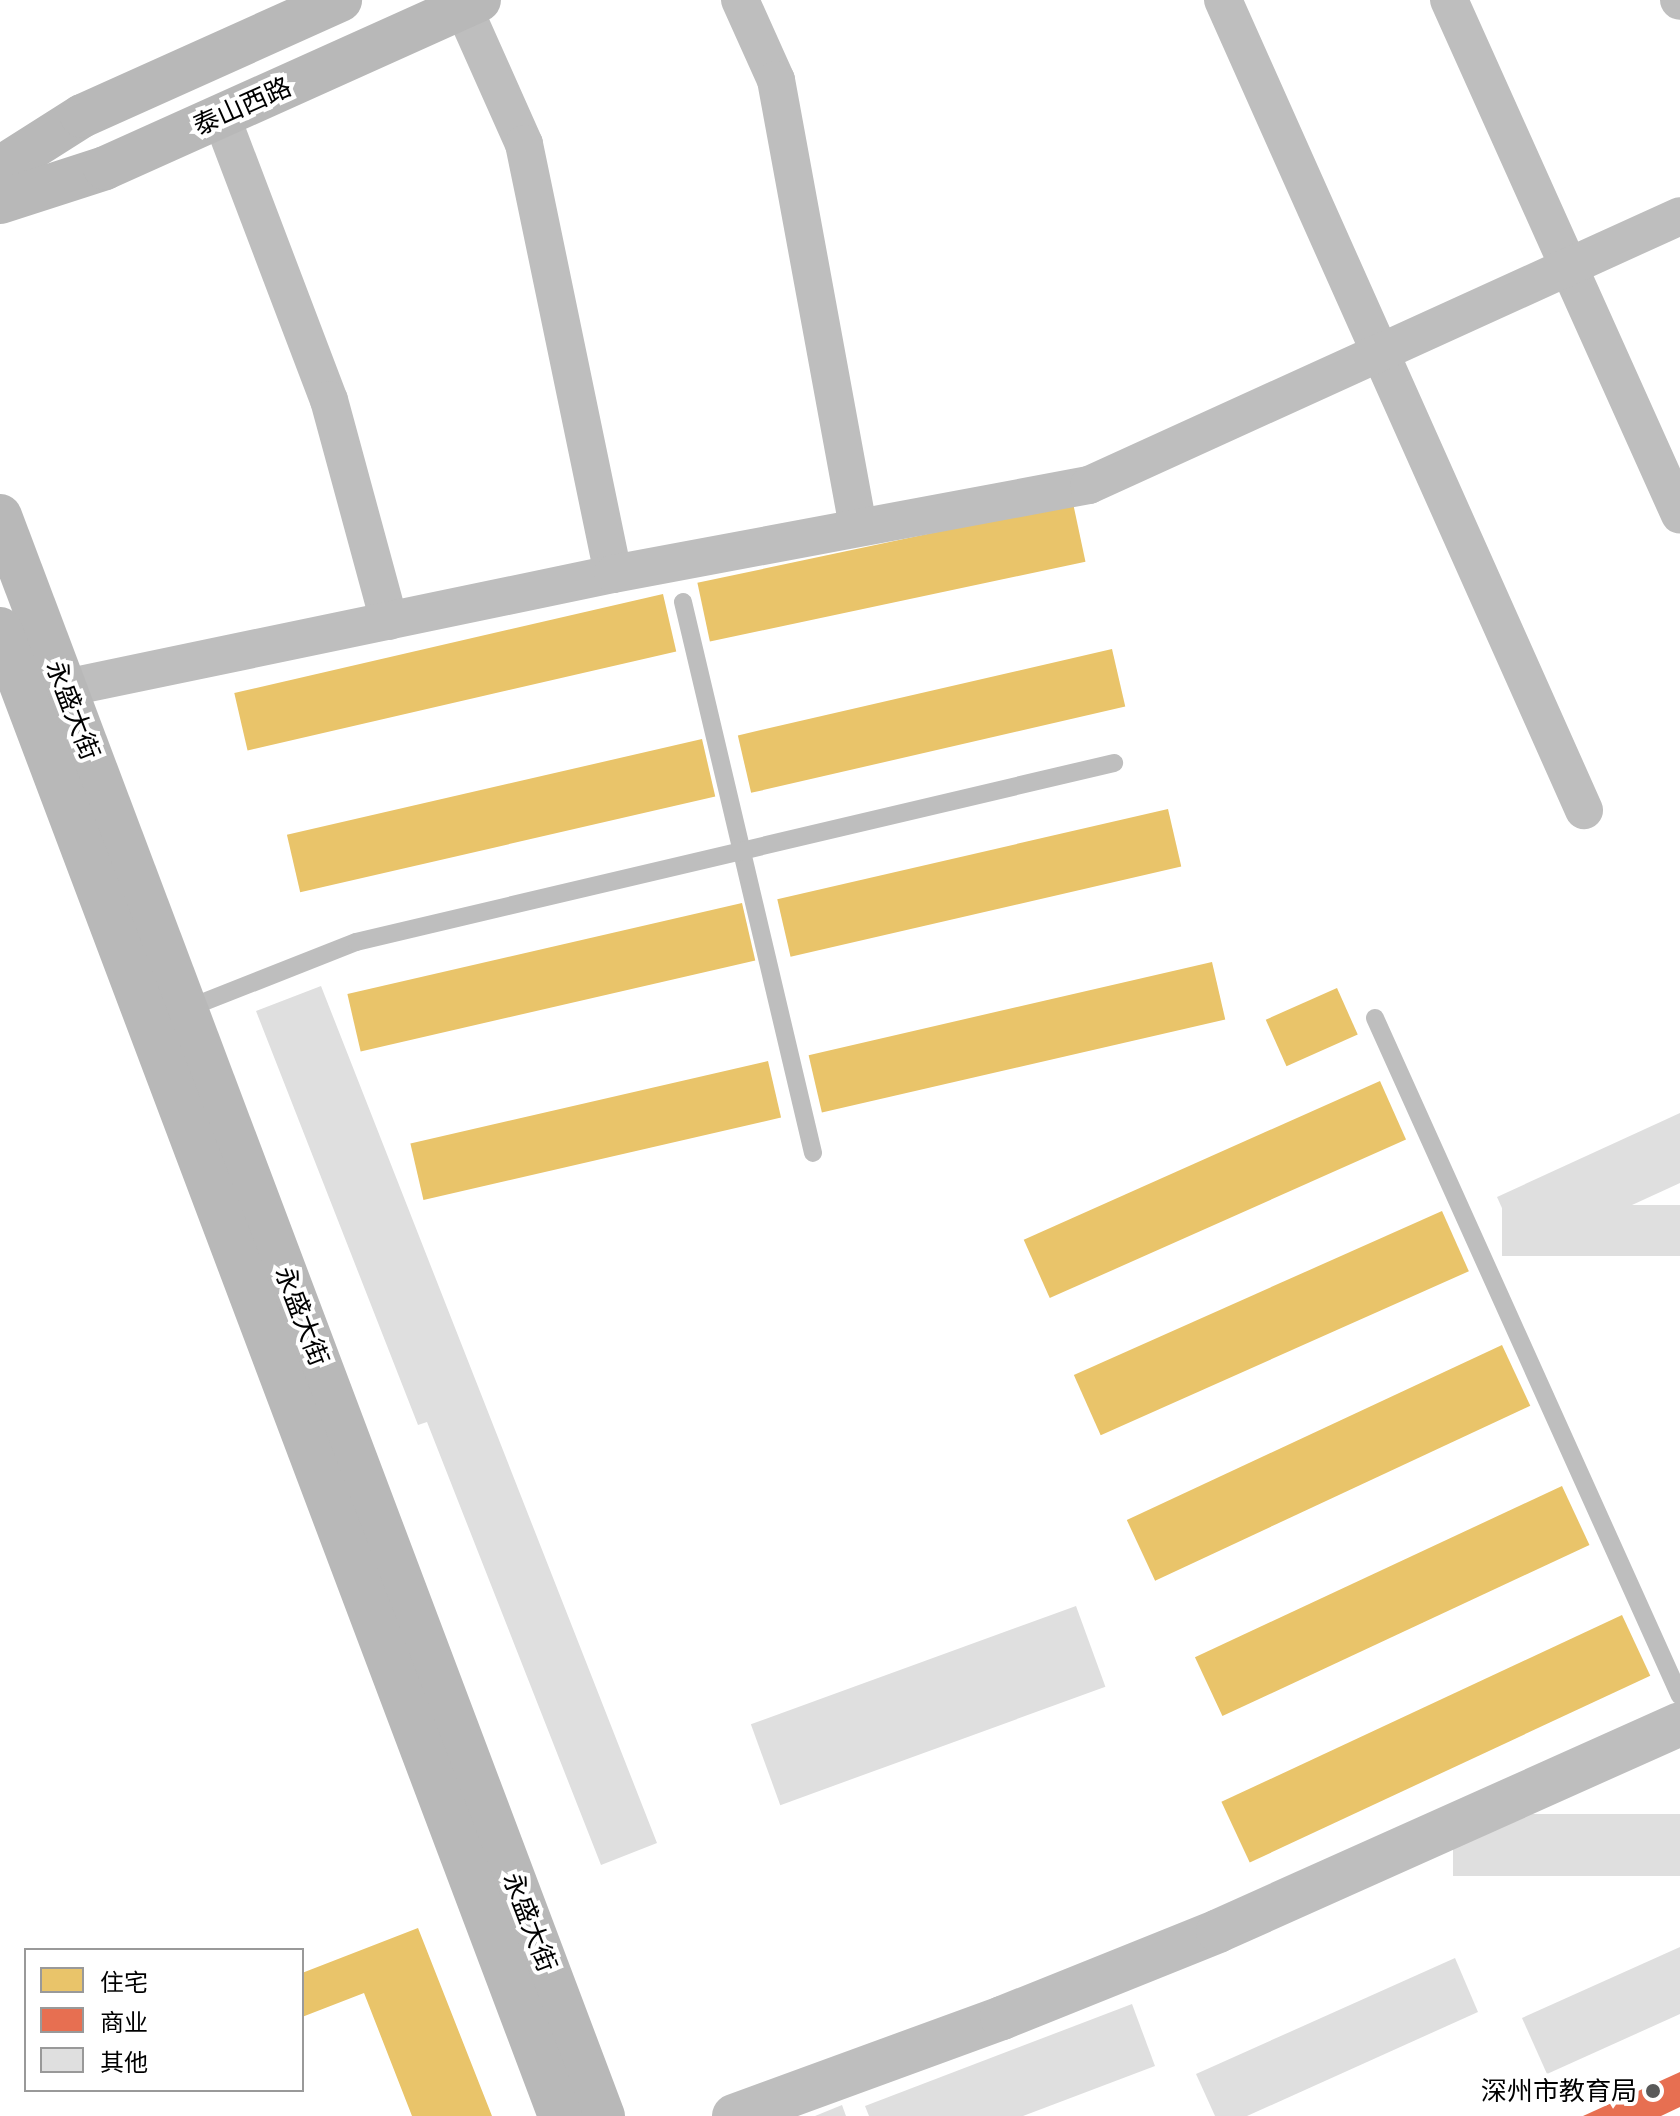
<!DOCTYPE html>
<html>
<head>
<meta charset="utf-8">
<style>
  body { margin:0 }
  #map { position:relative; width:1680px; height:2116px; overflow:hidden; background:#fff; font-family:Inter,"Noto Sans SC",sans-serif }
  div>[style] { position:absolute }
  .homes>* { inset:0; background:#e9c46a; transform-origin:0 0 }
  .shops>* { inset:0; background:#e76f51 }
  .building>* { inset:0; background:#dfdfdf; transform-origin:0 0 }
  .service>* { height:18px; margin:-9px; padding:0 9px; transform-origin:9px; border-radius:9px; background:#bebebe }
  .minor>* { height:38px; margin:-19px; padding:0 19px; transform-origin:19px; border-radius:19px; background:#bebebe }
  .tertiary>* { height:44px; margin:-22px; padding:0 22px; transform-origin:22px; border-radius:22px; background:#bebebe }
  .secondary>* { height:44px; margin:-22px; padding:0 22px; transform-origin:22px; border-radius:22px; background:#b8b8b8 }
  .dots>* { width:22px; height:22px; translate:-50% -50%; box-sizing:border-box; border:4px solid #fff; border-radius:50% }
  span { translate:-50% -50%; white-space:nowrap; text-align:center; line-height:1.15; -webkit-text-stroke:8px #fff; paint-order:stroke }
  .street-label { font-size:26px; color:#000 }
  .poi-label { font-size:26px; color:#000 }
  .right { translate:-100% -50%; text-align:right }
  .legend { position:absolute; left:24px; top:1948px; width:280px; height:144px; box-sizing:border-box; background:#fff; border:2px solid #999; margin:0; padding:10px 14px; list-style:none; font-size:24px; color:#000 }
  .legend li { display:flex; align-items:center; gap:16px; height:40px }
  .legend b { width:40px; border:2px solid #999 }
</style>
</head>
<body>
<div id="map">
  <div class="homes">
    <i style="left:1073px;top:503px;width:60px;height:384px;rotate:78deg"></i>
    <i style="left:663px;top:594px;width:59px;height:440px;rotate:77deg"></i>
    <i style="left:1112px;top:649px;width:59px;height:384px;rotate:77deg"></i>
    <i style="left:702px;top:739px;width:59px;height:426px;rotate:77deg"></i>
    <i style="left:1168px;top:809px;width:59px;height:401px;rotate:77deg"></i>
    <i style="left:742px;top:903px;width:59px;height:405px;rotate:77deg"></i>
    <i style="left:1212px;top:962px;width:59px;height:414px;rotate:77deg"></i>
    <i style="left:1337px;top:988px;width:51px;height:78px;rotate:66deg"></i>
    <i style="left:768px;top:1061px;width:58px;height:367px;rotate:77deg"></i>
    <i style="left:1380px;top:1081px;width:64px;height:390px;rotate:66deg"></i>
    <i style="left:1442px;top:1211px;width:66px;height:403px;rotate:66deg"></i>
    <i style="left:1502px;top:1345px;width:67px;height:414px;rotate:65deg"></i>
    <i style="left:1562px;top:1486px;width:65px;height:405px;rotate:65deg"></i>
    <i style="left:1622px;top:1615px;width:67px;height:442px;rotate:65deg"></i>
    <i style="clip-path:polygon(418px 1928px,492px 2116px,412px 2116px,364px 1993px,302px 2017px,302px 1973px)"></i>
  </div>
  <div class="shops">
    <i style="clip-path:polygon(1680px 2072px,1680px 2107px,1661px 2116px,1583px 2116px)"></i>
  </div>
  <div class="building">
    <i style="clip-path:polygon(321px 986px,657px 1843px,601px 1865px,427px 1422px,418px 1425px,256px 1011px)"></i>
    <i style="clip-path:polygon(1680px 1113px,1680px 1183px,1523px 1255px,1497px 1197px)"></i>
    <i style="left:1680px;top:1205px;width:51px;height:178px;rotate:90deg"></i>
    <i style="left:1076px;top:1606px;width:86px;height:346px;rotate:70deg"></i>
    <i style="left:1680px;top:1814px;width:62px;height:227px;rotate:90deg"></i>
    <i style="clip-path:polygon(1680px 1947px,1680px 2014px,1547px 2074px,1522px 2018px)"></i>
    <i style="clip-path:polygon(1455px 1958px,1478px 2012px,1247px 2116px,1215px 2116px,1196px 2074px)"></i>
    <i style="clip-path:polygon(1132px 2004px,1155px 2066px,1023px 2116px,869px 2116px,865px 2106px)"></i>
    <i style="clip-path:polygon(842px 2105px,846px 2116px,815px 2116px)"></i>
  </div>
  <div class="service">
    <i style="left:683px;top:602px;width:566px;rotate:76.72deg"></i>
    <i style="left:186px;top:1009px;width:183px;rotate:-21.5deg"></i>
    <i style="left:356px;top:942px;width:779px;rotate:-13.29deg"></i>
    <i style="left:1375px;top:1018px;width:743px;rotate:65.78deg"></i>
  </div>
  <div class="minor">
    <i style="left:740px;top:0;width:88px;rotate:65.8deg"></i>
    <i style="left:776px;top:80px;width:455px;rotate:79.6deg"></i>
    <i style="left:1223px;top:0;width:887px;rotate:65.98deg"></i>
    <i style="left:1449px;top:0;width:564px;rotate:65.84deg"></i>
    <i style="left:1679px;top:0;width:1px;rotate:45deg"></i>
    <i style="left:463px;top:7px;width:150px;rotate:66deg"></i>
    <i style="left:524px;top:144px;width:439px;rotate:78.3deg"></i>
    <i style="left:221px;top:116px;width:304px;rotate:69.2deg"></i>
    <i style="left:329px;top:400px;width:229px;rotate:74.8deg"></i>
    <i style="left:65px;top:688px;width:560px;rotate:-11.75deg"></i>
    <i style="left:613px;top:574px;width:484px;rotate:-10.6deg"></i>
    <i style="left:1089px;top:485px;width:649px;rotate:-24.47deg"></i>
  </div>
  <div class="tertiary">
    <i style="left:734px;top:2116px;width:285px;rotate:-20.1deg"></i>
    <i style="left:1002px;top:2018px;width:233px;rotate:-21.9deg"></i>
    <i style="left:1218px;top:1931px;width:506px;rotate:-24.13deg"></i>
  </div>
  <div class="secondary">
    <i style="left:0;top:168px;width:97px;rotate:-32.4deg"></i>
    <i style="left:82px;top:116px;width:283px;rotate:-24.2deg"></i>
    <i style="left:0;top:202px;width:110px;rotate:-17.9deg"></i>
    <i style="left:105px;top:168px;width:410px;rotate:-24.2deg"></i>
    <i style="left:0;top:516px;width:1710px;rotate:69.35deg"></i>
    <i style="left:0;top:629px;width:1589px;rotate:69.36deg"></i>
  </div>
  <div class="dots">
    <i style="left:1653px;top:2091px;background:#595959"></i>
  </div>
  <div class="street-label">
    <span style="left:242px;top:106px;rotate:-24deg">泰山西路</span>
    <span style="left:73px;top:710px;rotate:69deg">永盛大街</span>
    <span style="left:302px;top:1316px;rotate:69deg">永盛大街</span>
    <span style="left:530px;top:1922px;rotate:69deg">永盛大街</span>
  </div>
  <div class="poi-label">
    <span class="right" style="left:1637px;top:2091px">深州市教育局</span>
  </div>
  <ul class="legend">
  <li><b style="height:22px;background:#e9c46a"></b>住宅</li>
  <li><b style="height:22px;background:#e76f51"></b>商业</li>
  <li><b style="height:22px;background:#dfdfdf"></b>其他</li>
  </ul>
</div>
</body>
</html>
